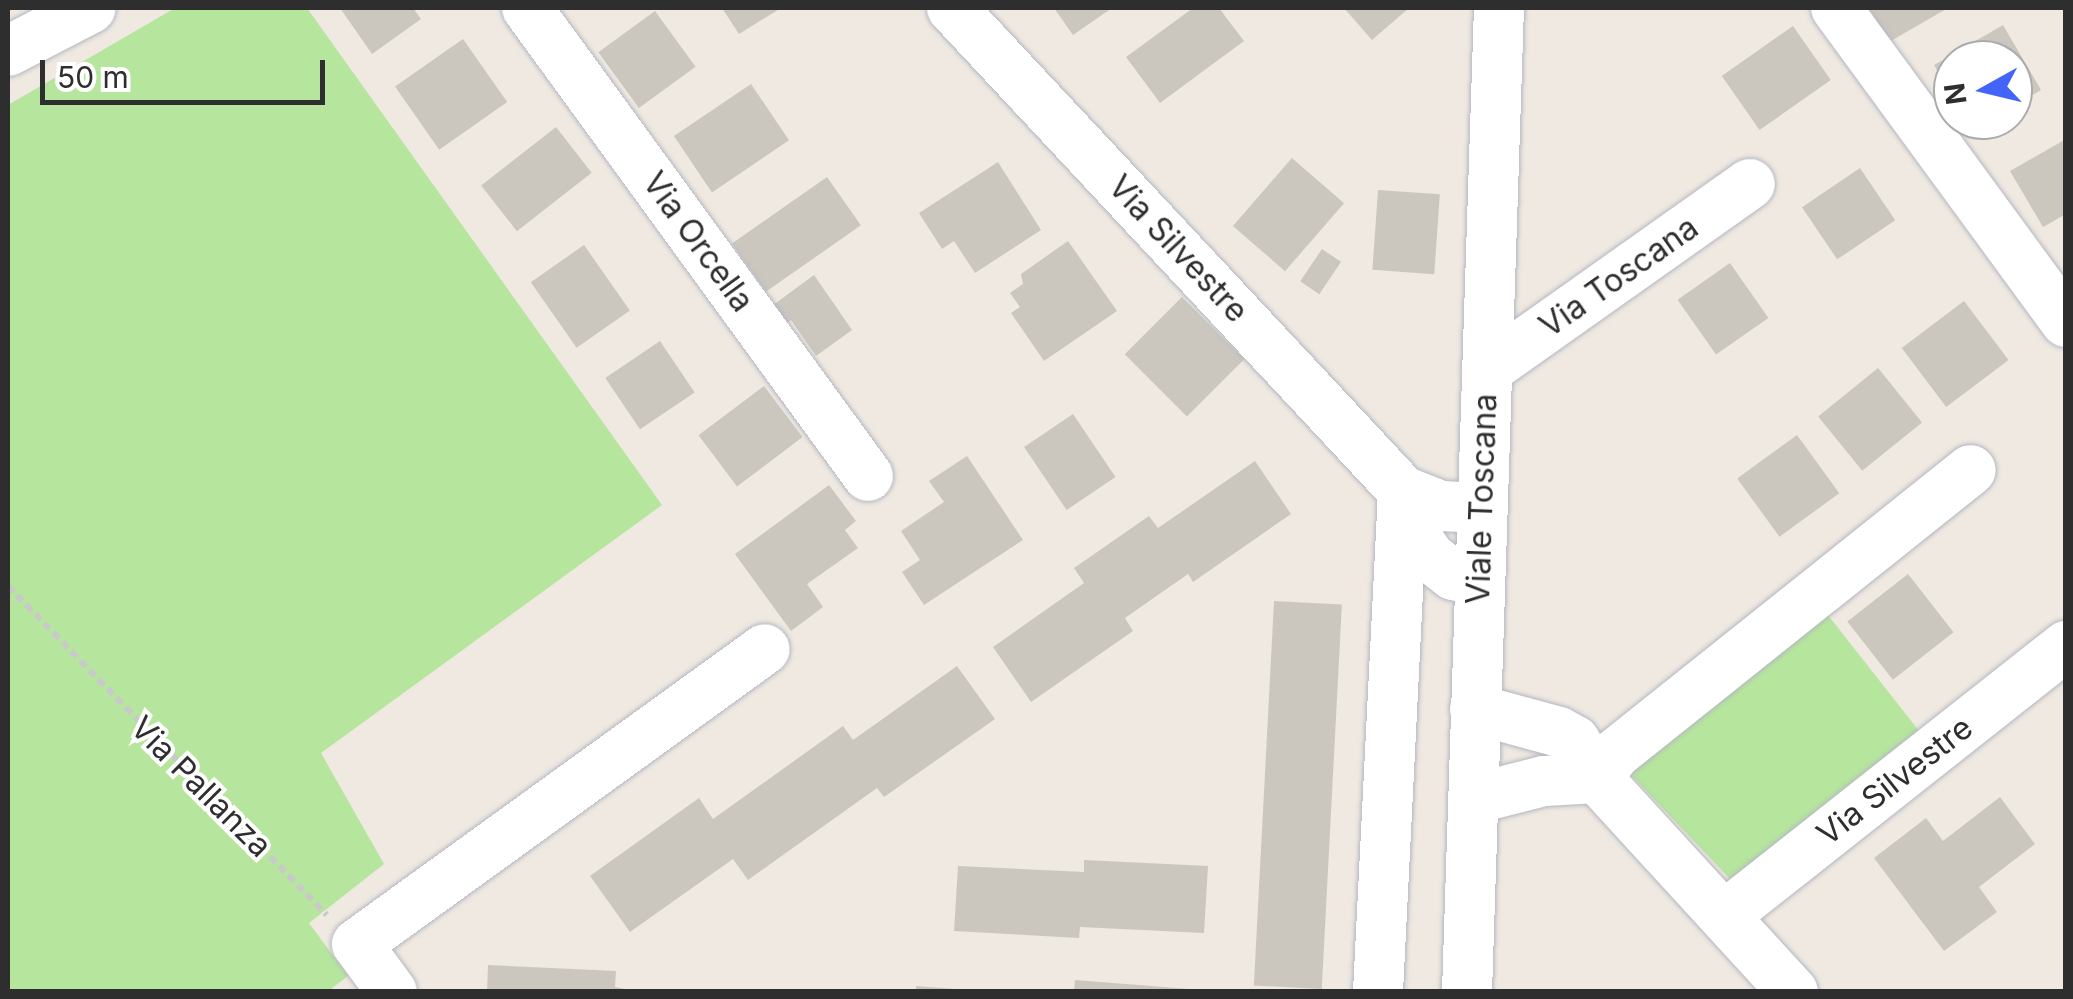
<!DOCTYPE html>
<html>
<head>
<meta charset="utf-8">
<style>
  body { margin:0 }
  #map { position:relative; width:2073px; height:999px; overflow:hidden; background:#efe9e1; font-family:Inter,sans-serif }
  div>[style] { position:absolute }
  .green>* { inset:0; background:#b6e59e }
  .building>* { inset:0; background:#cbc7bf; transform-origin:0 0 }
  .path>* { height:6px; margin-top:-3px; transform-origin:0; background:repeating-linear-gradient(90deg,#c9c9c9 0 8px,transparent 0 13px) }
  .roads { filter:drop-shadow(0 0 2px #b4b7c1) drop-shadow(0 0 2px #b4b7c1) }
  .minor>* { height:50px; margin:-25px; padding:0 25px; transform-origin:25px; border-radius:25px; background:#fff }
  span { translate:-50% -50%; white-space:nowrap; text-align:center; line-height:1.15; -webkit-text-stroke:8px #fff; paint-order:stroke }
  .street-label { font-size:32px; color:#2e2e2e }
  .frame { position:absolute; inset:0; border:10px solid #2e2e2e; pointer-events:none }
  .north { position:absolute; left:1933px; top:40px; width:100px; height:100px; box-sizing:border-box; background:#fff; border:2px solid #ababab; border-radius:50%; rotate:262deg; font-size:28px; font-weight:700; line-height:40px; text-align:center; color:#2e2e2e }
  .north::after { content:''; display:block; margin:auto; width:35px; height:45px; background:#4264fb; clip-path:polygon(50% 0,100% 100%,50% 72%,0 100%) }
  .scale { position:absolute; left:40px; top:60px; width:285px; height:45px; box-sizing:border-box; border:5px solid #2e2e2e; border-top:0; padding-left:12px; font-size:30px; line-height:35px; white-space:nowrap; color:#2e2e2e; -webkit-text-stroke:8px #fff; paint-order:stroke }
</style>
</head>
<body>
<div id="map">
  <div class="green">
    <i style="clip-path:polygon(175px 8px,307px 8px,662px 505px,321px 753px,384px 864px,309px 923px,348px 976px,327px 992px,8px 991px,8px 105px)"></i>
    <i style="clip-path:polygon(1824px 610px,1923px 736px,1732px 881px,1632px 776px,1636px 757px)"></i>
  </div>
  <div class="building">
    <i style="clip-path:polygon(340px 8px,413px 8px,421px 19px,372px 54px)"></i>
    <i style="clip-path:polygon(722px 8px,781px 8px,739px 34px)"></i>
    <i style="clip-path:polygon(1054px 8px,1112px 8px,1073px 35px)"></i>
    <i style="clip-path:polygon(1193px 8px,1219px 8px,1244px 41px,1160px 103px,1126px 57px)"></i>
    <i style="clip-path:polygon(1344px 8px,1409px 8px,1372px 40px)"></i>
    <i style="clip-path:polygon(1869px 8px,1948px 8px,1889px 42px)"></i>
    <i style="left:655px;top:11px;width:69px;height:70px;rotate:54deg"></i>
    <i style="clip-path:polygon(2003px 25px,2041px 90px,2013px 106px,2013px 60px,1953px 60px,1953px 98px,1934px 65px)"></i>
    <i style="left:1793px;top:26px;width:66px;height:87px;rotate:55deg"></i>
    <i style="left:463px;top:39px;width:77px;height:83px;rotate:55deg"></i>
    <i style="left:751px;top:84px;width:68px;height:93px;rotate:56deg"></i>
    <i style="left:556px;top:127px;width:58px;height:95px;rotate:52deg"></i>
    <i style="clip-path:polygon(2066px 139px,2066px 214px,2043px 227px,2010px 171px)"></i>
    <i style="left:1292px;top:158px;width:69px;height:90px;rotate:41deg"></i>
    <i style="clip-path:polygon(998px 162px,1041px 230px,975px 273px,954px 241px,942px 249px,919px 213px)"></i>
    <i style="left:1860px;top:168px;width:63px;height:70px;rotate:56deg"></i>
    <i style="left:827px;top:177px;width:59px;height:116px;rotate:55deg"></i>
    <i style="left:1378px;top:190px;width:62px;height:80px;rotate:4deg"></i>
    <i style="clip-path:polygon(1068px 241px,1117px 311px,1044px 361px,1011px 313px,1020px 307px,1010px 293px,1023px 284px,1021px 274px)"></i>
    <i style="left:584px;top:245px;width:80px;height:65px;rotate:55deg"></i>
    <i style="left:1322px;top:249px;width:23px;height:39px;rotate:34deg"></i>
    <i style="left:1730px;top:263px;width:67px;height:64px;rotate:55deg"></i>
    <i style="clip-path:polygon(814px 275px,852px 330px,816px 356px,791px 320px,782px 327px,769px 308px)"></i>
    <i style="left:1182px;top:297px;width:88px;height:81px;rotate:45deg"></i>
    <i style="left:1964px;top:301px;width:74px;height:78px;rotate:53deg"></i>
    <i style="left:660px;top:341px;width:62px;height:66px;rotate:56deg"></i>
    <i style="left:1878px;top:368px;width:70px;height:77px;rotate:51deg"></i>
    <i style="left:764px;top:386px;width:64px;height:82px;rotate:53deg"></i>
    <i style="left:1073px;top:414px;width:76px;height:59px;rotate:56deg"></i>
    <i style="left:1797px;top:435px;width:72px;height:74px;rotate:54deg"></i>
    <i style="clip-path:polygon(967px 456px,1023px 540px,924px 605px,902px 572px,920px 560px,901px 531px,944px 502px,929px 481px)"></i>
    <i style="clip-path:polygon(1255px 461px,1291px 514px,1193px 582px,1188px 574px,1125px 618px,1133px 631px,1031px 702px,993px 647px,1084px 583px,1074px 568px,1149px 516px,1158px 528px)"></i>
    <i style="clip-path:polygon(829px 485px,856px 521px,845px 530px,858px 548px,807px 584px,823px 607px,791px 631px,735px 554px)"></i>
    <i style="left:1908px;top:574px;width:74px;height:77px;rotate:52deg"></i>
    <i style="left:1274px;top:601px;width:68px;height:385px;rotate:3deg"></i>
    <i style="clip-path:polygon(957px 666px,995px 719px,884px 797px,877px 788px,748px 880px,733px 859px,630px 932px,590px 876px,699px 798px,713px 819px,843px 726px,853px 740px)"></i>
    <i style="clip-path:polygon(2000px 797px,2035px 844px,1979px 887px,1997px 912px,1944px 951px,1874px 858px,1926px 818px,1943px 841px)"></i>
    <i style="clip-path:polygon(1084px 860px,1208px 866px,1204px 933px,1080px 927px,1079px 938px,954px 931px,958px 866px,1084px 872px)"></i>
    <i style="clip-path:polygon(488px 965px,616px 971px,615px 987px,640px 992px,487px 992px)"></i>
    <i style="clip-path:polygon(1075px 980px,1189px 989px,1189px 992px,1074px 992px)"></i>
    <i style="clip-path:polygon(916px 986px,955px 989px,955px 992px,916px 992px)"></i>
  </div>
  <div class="path">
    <i style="left:8px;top:586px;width:458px;rotate:45.9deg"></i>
  </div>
  <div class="roads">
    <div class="minor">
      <i style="left:527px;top:8px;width:579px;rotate:53.92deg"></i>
      <i style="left:952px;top:8px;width:661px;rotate:46.96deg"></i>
      <i style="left:1403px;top:491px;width:41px;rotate:21.5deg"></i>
      <i style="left:1441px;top:506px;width:41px;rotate:2.8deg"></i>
      <i style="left:1836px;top:8px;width:389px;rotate:53.8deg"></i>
      <i style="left:8px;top:51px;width:93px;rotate:-27.4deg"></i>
      <i style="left:1487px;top:370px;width:322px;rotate:-35.3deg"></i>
      <i style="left:1406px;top:500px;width:46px;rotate:71.2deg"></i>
      <i style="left:1421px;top:544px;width:16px;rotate:55deg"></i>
      <i style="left:1430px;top:557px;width:29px;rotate:38deg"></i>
      <i style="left:1453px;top:575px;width:27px;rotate:13deg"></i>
      <i style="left:1475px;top:709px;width:87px;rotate:15.3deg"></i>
      <i style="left:1559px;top:732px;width:18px;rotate:29deg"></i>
      <i style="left:1575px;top:741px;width:43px;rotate:59.3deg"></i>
      <i style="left:1597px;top:778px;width:290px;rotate:47.5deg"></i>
      <i style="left:1597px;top:778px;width:30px;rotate:-53deg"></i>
      <i style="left:1615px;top:754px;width:455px;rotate:-38.6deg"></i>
      <i style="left:1473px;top:799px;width:73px;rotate:-14.2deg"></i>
      <i style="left:1544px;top:781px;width:53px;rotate:-3.2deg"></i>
      <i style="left:1724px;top:916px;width:436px;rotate:-38.3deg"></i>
      <i style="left:392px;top:992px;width:59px;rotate:-126.1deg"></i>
      <i style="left:357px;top:944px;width:503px;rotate:-35.87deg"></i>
      <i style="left:1378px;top:992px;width:502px;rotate:-87.14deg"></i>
      <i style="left:1467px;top:992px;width:985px;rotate:-88.14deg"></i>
    </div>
  </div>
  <div class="street-label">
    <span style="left:698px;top:242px;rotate:54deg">Via Orcella</span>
    <span style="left:1178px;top:249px;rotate:47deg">Via Silvestre</span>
    <span style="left:1619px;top:277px;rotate:-35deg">Via Toscana</span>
    <span style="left:1482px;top:499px;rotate:-88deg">Viale Toscana</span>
    <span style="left:1895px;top:781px;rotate:-38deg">Via Silvestre</span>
    <span style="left:201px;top:787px;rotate:45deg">Via Pallanza</span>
  </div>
  <div class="frame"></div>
  <div class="north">N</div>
  <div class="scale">50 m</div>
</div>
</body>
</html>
